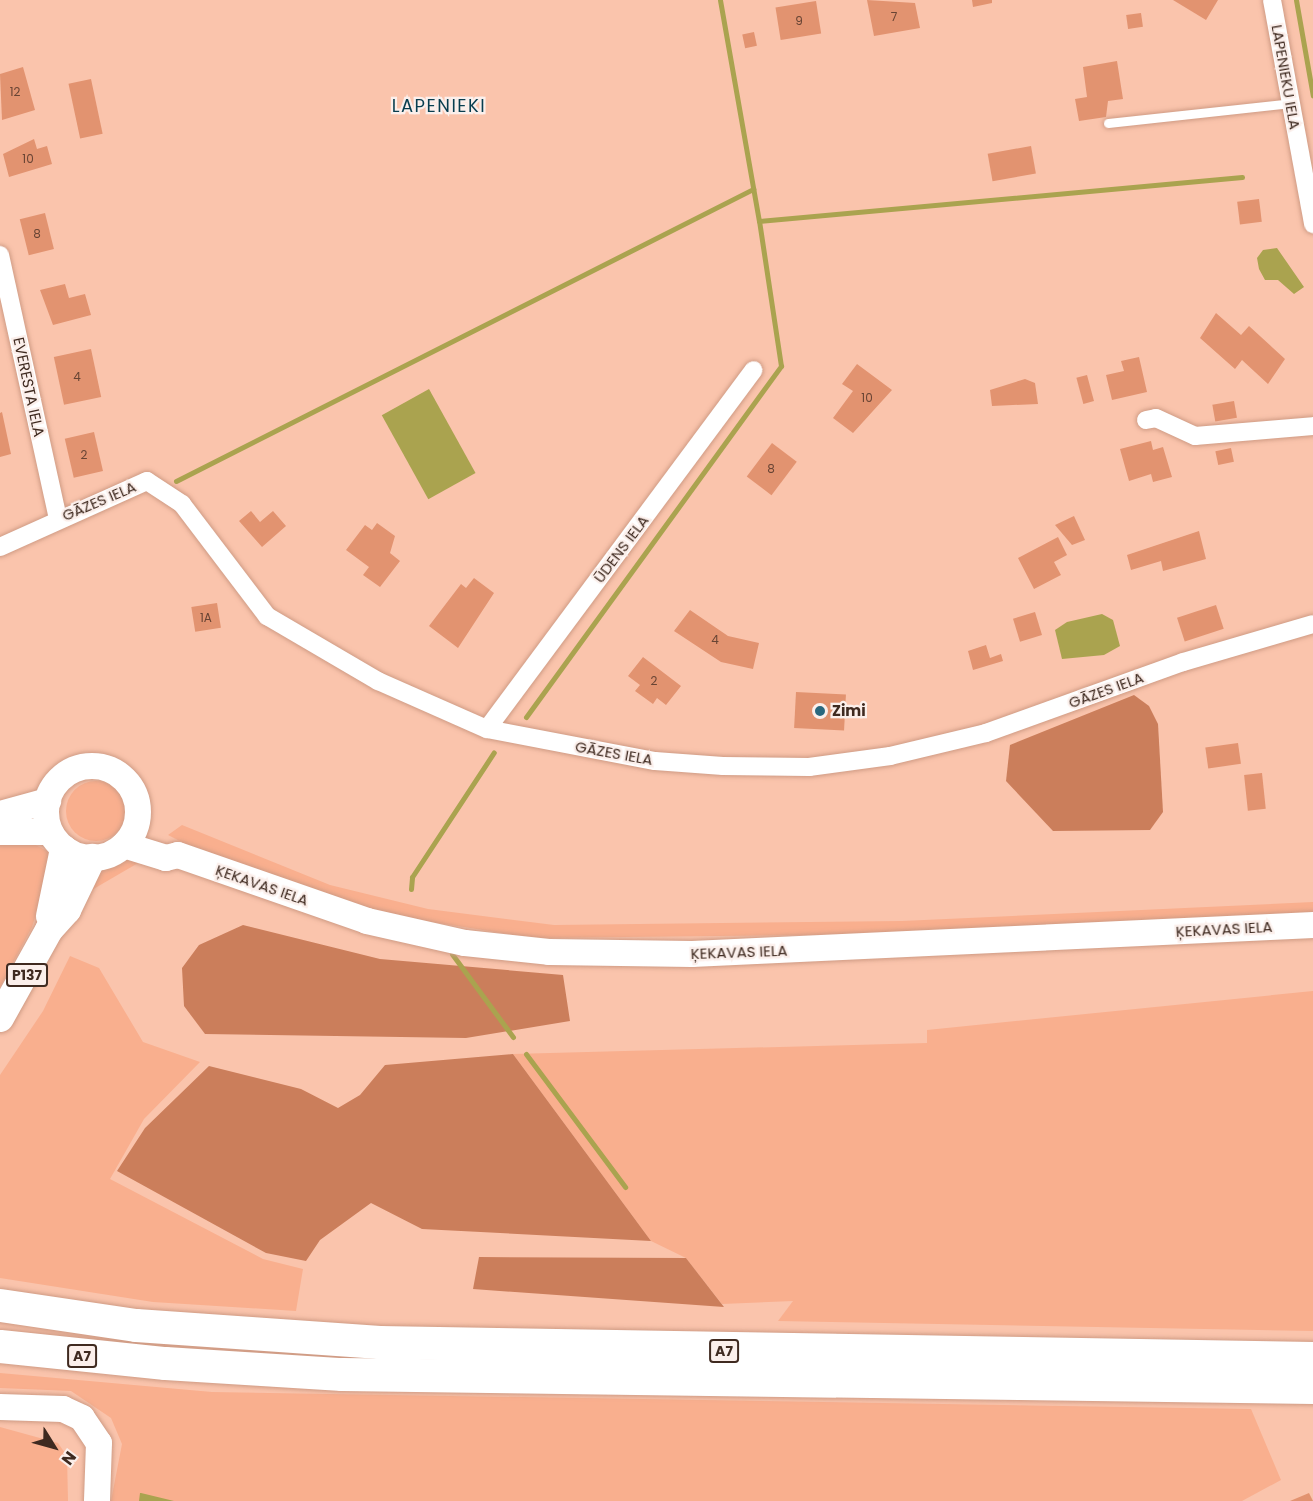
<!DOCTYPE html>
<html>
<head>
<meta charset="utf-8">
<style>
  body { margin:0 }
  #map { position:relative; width:1313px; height:1501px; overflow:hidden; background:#fac4ac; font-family:Poppins,sans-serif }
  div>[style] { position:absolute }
  .green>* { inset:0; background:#f9af8e }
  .round { border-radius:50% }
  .forest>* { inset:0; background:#cb7e5b }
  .water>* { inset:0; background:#aaa34f; transform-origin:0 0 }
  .stream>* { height:5px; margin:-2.5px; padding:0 2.5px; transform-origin:2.5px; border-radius:2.5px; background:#aaa34f }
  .building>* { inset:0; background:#e29370; transform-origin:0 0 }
  .roads { filter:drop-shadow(0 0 2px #cf9b84) drop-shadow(0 0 2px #cf9b84) }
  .service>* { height:9px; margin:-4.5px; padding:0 4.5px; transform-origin:4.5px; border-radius:4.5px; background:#fff }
  .minor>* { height:18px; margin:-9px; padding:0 9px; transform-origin:9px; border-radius:9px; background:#fff }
  .secondary>* { height:26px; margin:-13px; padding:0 13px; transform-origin:13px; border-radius:13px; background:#fff }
  .secondary>.ring { margin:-13px; padding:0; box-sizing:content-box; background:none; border:26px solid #fff; border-radius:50% }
  .primary>* { height:28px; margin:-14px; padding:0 14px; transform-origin:14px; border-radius:14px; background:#fff }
  .motorway>* { height:33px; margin:-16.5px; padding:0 16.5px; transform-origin:16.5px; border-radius:16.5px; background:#fff }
  .dots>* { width:16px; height:16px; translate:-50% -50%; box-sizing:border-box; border:3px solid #fbefeb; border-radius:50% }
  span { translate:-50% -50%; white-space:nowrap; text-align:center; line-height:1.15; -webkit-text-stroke:4.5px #fbefeb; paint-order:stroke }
  .number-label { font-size:12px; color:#684434 }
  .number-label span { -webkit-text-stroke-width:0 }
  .shield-label span { padding:2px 4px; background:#fbefeb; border:2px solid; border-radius:4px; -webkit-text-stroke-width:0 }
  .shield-label { font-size:14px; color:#3f2a20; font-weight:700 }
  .street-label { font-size:15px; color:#3f2a20 }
  .poi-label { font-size:15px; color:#3f2a20; font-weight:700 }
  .left { translate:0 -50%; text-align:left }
  .quarter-label { font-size:18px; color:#083e4f; letter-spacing:1.5px }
  .north { position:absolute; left:24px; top:1417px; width:60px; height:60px; -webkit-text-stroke:4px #fbefeb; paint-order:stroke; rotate:127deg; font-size:16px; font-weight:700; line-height:24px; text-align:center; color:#3f2a20 }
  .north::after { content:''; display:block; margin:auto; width:21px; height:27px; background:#3f2a20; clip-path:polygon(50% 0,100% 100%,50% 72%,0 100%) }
</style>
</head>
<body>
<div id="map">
  <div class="green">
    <i class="round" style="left:66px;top:781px;width:60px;height:60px"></i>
    <i style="clip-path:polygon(182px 825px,330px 885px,428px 909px,554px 925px,902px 921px,1313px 902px,1313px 916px,886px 934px,534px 938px,368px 912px,215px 859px,168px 835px)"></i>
    <i style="clip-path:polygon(0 840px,32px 843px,47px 851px,52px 862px,32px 927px,0 987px)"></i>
    <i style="clip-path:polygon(129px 855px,145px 859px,90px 891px,102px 867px)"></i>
    <i style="clip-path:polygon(70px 956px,99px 968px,143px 1042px,200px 1062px,144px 1119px,110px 1179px,263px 1259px,303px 1269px,296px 1311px,153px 1302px,0 1278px,0 1075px,43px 1011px)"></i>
    <i style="clip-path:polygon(1313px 991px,1313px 1331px,778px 1321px,793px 1301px,722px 1304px,686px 1258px,651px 1241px,513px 1054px,927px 1043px,927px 1030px)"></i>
    <i style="clip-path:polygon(0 1373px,212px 1392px,1251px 1409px,1281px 1480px,1242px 1501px,111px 1501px,122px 1444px,111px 1418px,71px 1391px,0 1388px)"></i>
    <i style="clip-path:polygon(0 1427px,58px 1443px,67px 1456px,68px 1501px,0 1501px)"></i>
  </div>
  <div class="forest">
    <i style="clip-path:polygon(1134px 695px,1149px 706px,1158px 724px,1163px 812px,1150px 830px,1053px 831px,1006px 781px,1010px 745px)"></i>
    <i style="clip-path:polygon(243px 925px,380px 959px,563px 975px,570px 1021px,466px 1038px,205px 1034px,184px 1006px,182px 968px,199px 945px)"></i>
    <i style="clip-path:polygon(513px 1054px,651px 1241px,422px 1229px,371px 1203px,320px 1240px,306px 1261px,266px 1253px,117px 1171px,145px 1128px,209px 1066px,301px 1089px,338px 1108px,360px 1095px,385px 1065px)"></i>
    <i style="clip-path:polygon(479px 1257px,686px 1258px,724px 1307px,473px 1289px)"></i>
  </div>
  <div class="water">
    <i style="clip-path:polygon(1277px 248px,1304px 287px,1294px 294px,1278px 280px,1265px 280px,1259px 269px,1257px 258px,1263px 250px)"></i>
    <i style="left:429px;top:389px;width:96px;height:54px;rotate:61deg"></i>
    <i style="clip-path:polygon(1102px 614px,1113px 620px,1120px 646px,1104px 655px,1062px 659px,1055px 630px,1067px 622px)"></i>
    <i style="clip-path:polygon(140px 1493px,141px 1493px,174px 1501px,139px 1501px)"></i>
  </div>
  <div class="stream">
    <i style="left:720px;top:0;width:224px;rotate:80deg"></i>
    <i style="left:759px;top:221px;width:485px;rotate:-5.2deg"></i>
    <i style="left:1296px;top:0;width:97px;rotate:80deg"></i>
    <i style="left:176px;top:481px;width:647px;rotate:-26.84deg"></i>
    <i style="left:526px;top:717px;width:434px;rotate:-54deg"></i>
    <i style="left:781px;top:366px;width:147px;rotate:-98.6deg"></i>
    <i style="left:411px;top:889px;width:12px;rotate:-85deg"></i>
    <i style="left:412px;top:877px;width:149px;rotate:-56.7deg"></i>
    <i style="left:452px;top:954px;width:103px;rotate:53.7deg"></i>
    <i style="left:526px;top:1054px;width:166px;rotate:53.3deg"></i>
  </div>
  <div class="building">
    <i style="clip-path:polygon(867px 0,915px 3px,920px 28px,874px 36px)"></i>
    <i style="clip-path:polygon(972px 0,992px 0,992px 3px,973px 7px)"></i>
    <i style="clip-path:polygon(1173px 0,1218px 0,1206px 20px)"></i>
    <i style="left:816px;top:1px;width:33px;height:41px;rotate:81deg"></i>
    <i style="left:1141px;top:13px;width:14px;height:15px;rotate:82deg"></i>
    <i style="left:754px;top:32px;width:14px;height:12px;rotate:78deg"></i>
    <i style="clip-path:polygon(1117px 61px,1123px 99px,1108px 101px,1106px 117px,1079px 121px,1075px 99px,1087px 97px,1083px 67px)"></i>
    <i style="clip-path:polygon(23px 67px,35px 110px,2px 120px,0 74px)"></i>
    <i style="left:91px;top:79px;width:56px;height:23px;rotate:78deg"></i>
    <i style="clip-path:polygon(34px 139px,37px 149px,47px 146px,52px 164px,9px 177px,3px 154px)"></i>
    <i style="left:1031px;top:146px;width:28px;height:44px;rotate:80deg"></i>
    <i style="left:1259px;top:199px;width:23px;height:22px;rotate:83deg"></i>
    <i style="left:45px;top:213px;width:37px;height:26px;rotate:76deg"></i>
    <i style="clip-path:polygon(65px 284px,69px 298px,85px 294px,91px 315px,53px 325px,40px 290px)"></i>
    <i style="clip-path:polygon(1216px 313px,1241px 335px,1249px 326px,1285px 359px,1268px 384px,1242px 360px,1235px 369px,1200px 338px)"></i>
    <i style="left:91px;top:349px;width:49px;height:38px;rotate:78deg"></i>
    <i style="clip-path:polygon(1139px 357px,1147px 392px,1112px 400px,1106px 375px,1124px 371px,1121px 361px)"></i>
    <i style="clip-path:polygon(857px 364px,892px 390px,853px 433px,833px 418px,853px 391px,842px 384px)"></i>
    <i style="left:1087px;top:375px;width:27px;height:11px;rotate:75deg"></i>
    <i style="clip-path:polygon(1025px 379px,1035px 383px,1038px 404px,992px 406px,990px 390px)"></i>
    <i style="left:1234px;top:401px;width:17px;height:22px;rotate:80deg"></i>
    <i style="clip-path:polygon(2px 412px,11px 454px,0 457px,0 413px)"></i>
    <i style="left:94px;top:432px;width:40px;height:30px;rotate:77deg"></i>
    <i style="clip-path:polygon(1151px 441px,1153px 450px,1163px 447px,1172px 477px,1153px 482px,1151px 474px,1129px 481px,1120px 449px)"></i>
    <i style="left:772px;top:443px;width:31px;height:42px;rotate:37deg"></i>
    <i style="left:1231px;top:448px;width:14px;height:16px;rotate:78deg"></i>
    <i style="clip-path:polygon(251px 511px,260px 522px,273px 511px,286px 526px,262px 547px,239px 521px)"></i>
    <i style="clip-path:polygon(1074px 516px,1085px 540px,1072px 545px,1055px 525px)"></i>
    <i style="clip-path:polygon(377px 523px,395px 536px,390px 553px,400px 561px,380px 587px,363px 575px,369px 567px,346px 550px,365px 525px,372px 530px)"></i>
    <i style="clip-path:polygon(1199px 531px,1206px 559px,1163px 571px,1161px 561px,1131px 570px,1127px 555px)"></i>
    <i style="clip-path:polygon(1058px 537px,1067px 555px,1054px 562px,1061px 575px,1034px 589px,1018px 558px)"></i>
    <i style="clip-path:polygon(474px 578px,494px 593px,458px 648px,429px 626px,461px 584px,466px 588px)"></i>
    <i style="left:217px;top:603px;width:25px;height:26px;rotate:81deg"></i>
    <i style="left:1216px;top:605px;width:25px;height:41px;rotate:72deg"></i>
    <i style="clip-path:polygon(690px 610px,728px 636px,759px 643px,753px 669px,721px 662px,674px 631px)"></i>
    <i style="left:1035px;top:612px;width:24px;height:23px;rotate:73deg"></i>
    <i style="clip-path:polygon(986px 645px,990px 658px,1001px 654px,1003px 661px,973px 670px,968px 651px)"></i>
    <i style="clip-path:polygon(643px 657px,681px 686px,666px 705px,657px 698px,653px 704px,635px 691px,640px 685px,628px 676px)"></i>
    <i style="left:796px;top:692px;width:50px;height:36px;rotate:3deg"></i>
    <i style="left:1238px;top:743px;width:21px;height:33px;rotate:82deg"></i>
    <i style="left:1262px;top:773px;width:36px;height:18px;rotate:84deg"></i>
    <i style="clip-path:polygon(1309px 1493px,1313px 1501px,1290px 1501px)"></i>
  </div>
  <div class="roads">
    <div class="service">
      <i style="left:1108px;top:123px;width:184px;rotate:-6.2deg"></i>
    </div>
    <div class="minor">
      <i style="left:1272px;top:0;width:228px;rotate:79.6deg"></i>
      <i style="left:0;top:255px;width:270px;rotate:77.6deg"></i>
      <i style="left:1146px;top:420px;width:10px;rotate:-11deg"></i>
      <i style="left:1156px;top:418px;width:43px;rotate:24.8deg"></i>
      <i style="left:1195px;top:436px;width:118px;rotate:-4.8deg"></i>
      <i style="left:0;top:547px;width:161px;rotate:-24.2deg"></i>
      <i style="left:147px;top:481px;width:42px;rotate:33.3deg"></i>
      <i style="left:182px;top:504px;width:141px;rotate:52.8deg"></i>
      <i style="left:267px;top:616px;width:129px;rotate:30.4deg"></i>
      <i style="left:378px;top:681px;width:119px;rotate:23.8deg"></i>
      <i style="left:487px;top:729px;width:171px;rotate:10.8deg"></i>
      <i style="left:655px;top:761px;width:68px;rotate:4.2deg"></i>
      <i style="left:723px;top:766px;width:86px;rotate:0.7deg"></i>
      <i style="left:809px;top:767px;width:82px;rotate:-7.7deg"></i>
      <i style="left:890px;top:756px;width:99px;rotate:-13.5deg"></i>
      <i style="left:986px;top:733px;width:209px;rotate:-19.8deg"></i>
      <i style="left:1183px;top:662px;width:135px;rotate:-16.3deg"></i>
      <i style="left:487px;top:729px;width:447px;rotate:-53.4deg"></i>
    </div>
    <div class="secondary">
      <i class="ring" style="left:46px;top:766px;width:66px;height:66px"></i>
      <i style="left:0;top:814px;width:50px;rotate:-15.2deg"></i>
      <i style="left:0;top:832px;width:50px"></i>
      <i style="left:124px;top:845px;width:44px;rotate:17.2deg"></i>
      <i style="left:166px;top:858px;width:12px;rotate:-14deg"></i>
      <i style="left:178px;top:855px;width:200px;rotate:19.2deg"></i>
      <i style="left:367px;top:921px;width:100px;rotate:12.7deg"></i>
      <i style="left:465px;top:943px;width:84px;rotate:6.1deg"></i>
      <i style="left:549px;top:952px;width:143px;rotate:0.8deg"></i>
      <i style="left:692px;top:954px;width:622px;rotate:-2.67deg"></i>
      <i style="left:0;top:1407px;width:63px;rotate:1.8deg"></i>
      <i style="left:63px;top:1409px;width:21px;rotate:25deg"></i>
      <i style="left:82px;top:1418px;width:30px;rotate:56deg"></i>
      <i style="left:99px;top:1443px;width:58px;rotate:92deg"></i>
    </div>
    <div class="primary">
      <i style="left:50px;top:916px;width:68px;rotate:-78.2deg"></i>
      <i style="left:0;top:1018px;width:101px;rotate:-60.9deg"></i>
      <i style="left:49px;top:930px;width:27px;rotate:-48deg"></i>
      <i style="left:67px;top:910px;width:58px;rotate:-64.3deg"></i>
    </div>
    <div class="motorway">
      <i style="left:0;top:1305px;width:137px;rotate:8.4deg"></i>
      <i style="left:136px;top:1325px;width:244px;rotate:4deg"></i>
      <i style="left:379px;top:1342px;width:934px;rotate:0.98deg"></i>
      <i style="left:0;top:1346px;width:166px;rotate:5.9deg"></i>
      <i style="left:165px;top:1363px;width:177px;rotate:3.6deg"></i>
      <i style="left:342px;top:1374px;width:971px;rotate:0.77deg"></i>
    </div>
  </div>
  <div class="dots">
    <i style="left:820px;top:711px;background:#2a687e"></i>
  </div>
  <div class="number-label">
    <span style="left:894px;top:17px">7</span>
    <span style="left:799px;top:21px">9</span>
    <span style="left:15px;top:92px">12</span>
    <span style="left:28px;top:159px">10</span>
    <span style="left:37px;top:234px">8</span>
    <span style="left:77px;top:377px">4</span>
    <span style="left:867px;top:398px">10</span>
    <span style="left:84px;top:455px">2</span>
    <span style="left:771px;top:469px">8</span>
    <span style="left:206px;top:618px">1A</span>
    <span style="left:715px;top:640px">4</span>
    <span style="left:654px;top:681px">2</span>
  </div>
  <div class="shield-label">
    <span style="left:27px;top:975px">P137</span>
    <span style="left:724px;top:1351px">A7</span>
    <span style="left:82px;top:1356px">A7</span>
  </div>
  <div class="street-label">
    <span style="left:1286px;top:77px;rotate:80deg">LAPENIEKU IELA</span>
    <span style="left:29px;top:387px;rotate:78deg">EVERESTA IELA</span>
    <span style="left:99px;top:501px;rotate:-23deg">GĀZES IELA</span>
    <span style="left:621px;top:549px;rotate:-53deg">ŪDENS IELA</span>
    <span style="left:1106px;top:690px;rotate:-20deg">GĀZES IELA</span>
    <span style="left:614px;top:753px;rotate:10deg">GĀZES IELA</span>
    <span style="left:262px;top:885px;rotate:19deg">ĶEKAVAS IELA</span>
    <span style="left:1224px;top:929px;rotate:-3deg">ĶEKAVAS IELA</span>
    <span style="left:739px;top:952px;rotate:-2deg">ĶEKAVAS IELA</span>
  </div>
  <div class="poi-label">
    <span class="left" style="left:832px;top:711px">Zimi</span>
  </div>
  <div class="quarter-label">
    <span style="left:439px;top:106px">LAPENIEKI</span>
  </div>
  <div class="north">N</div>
</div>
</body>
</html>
